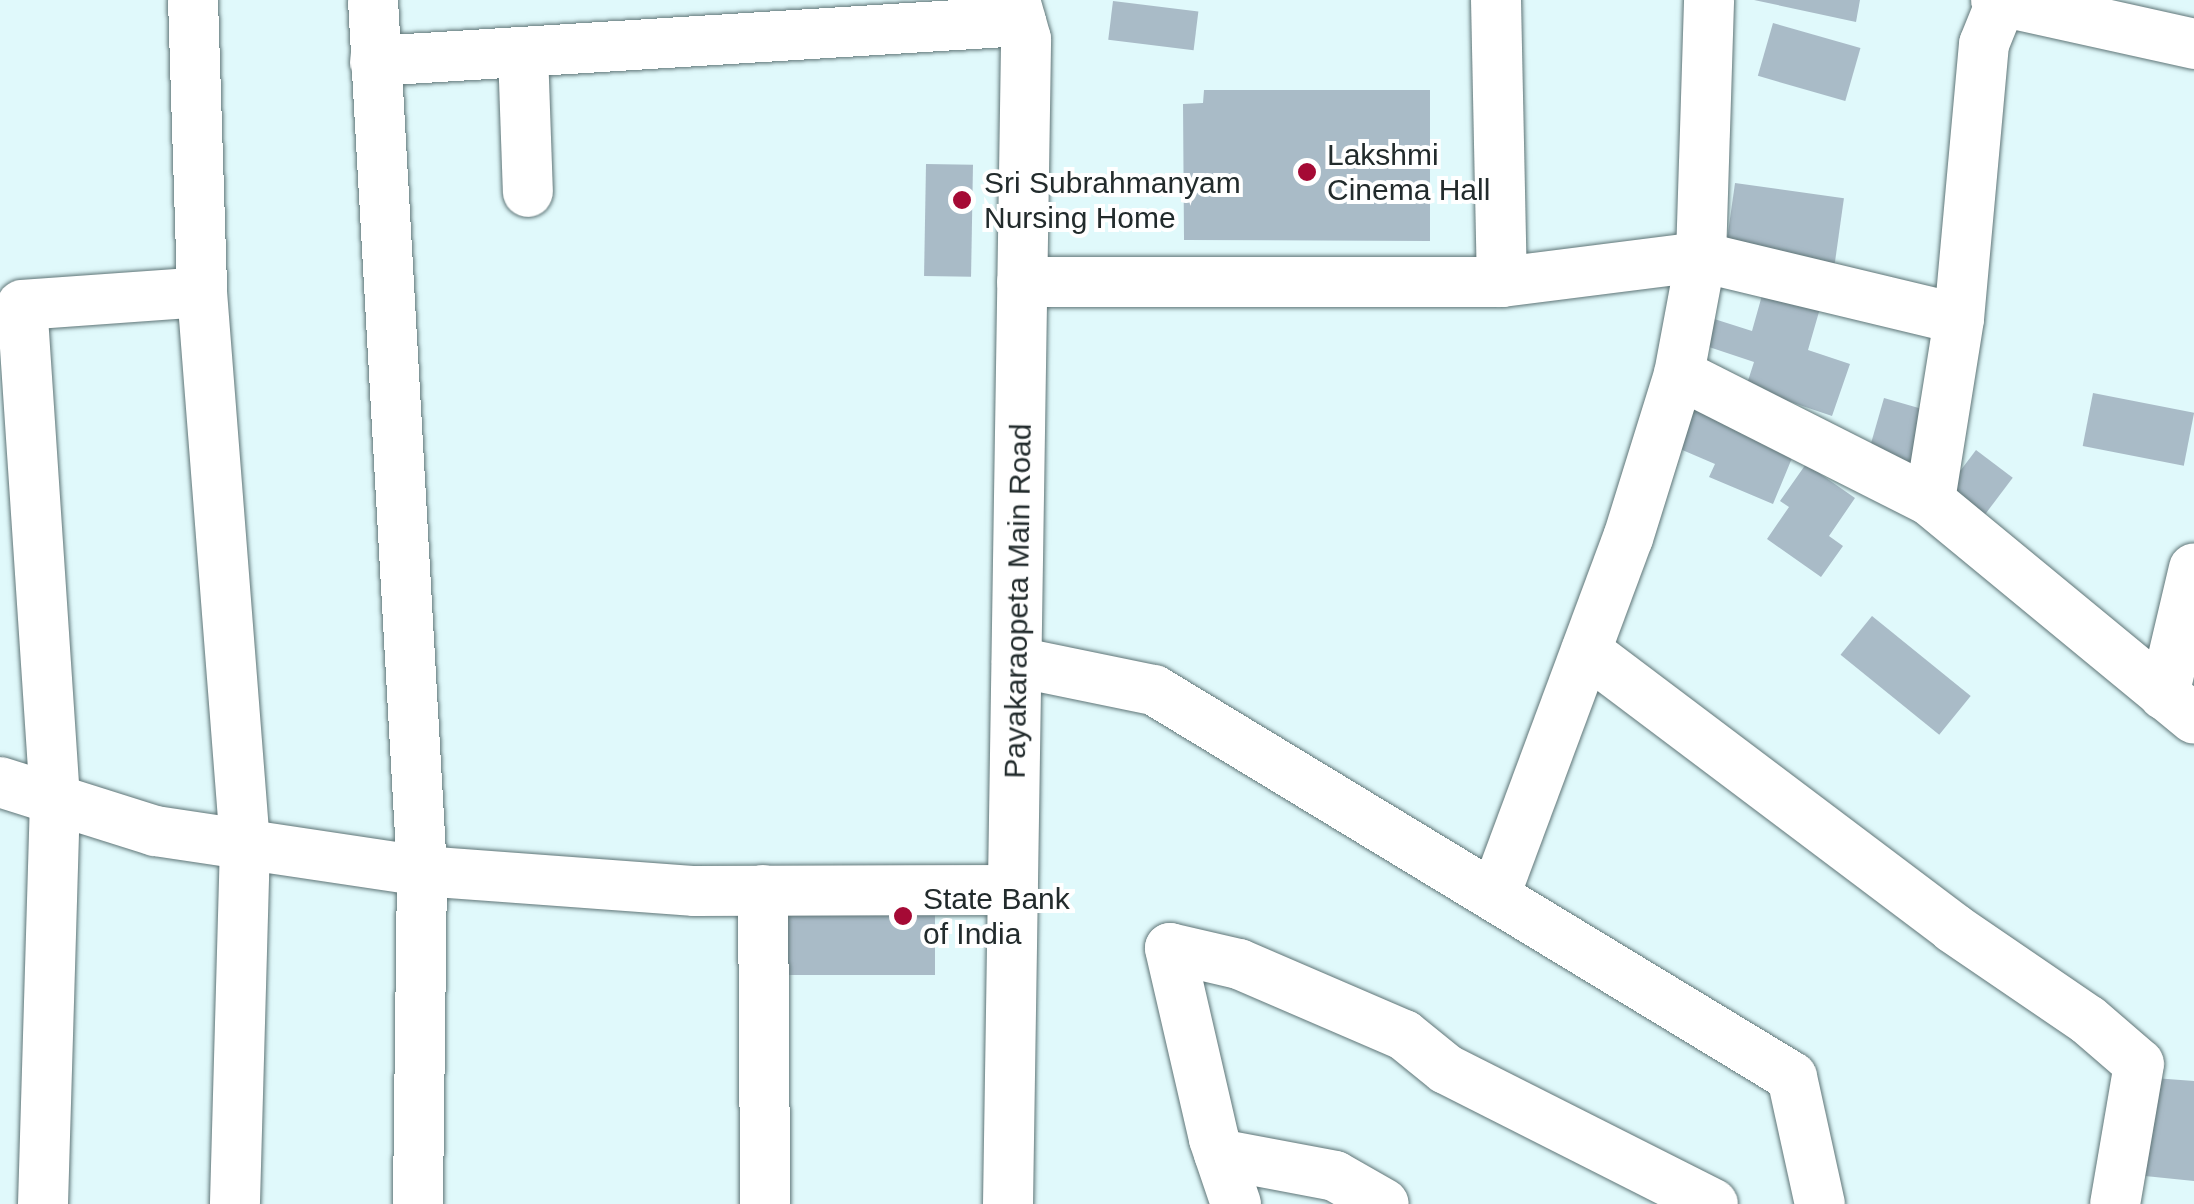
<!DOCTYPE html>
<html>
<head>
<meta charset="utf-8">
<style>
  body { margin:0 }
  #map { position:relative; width:2194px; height:1204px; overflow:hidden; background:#e0f9fb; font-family:Helvetica,sans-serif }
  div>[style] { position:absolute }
  .building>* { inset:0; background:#a9bbc7; transform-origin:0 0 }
  .roads { filter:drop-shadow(0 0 2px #5f7577) drop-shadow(0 0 2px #5f7577) }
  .minor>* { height:50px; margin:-25px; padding:0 25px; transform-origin:25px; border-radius:25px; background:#fff }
  .dots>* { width:28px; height:28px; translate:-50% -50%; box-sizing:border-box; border:5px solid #fff; border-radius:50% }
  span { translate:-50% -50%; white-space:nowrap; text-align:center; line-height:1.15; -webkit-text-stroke:8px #fff; paint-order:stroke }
  .poi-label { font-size:30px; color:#222b2c }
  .left { translate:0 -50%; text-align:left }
  .street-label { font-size:30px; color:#222b2c }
</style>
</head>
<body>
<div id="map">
  <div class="building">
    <i style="clip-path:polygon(1754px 0,1860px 0,1856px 22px)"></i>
    <i style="left:1113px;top:1px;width:86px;height:39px;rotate:7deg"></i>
    <i style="left:1773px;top:23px;width:91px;height:55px;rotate:16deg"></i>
    <i style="clip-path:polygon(1204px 90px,1430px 90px,1430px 241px,1184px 240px,1183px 104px,1203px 103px)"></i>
    <i style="left:926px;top:164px;width:47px;height:112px;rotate:1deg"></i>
    <i style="left:1735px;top:183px;width:110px;height:74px;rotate:8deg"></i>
    <i style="clip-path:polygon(1766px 281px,1823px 298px,1808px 350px,1850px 364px,1832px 416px,1746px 387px,1754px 362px,1700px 344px,1708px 317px,1752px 331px)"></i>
    <i style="left:2093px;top:393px;width:103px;height:54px;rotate:11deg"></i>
    <i style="clip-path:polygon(1685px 398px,1797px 446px,1773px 504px,1709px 477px,1715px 464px,1666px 443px)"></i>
    <i style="left:1884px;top:398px;width:46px;height:58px;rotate:16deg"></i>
    <i style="left:1976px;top:450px;width:46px;height:51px;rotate:37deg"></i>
    <i style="clip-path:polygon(1806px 464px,1855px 498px,1829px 536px,1843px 546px,1821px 577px,1767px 539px,1789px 507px,1780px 501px)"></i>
    <i style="left:1872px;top:616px;width:127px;height:50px;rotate:39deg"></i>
    <i style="left:765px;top:898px;width:170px;height:77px"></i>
    <i style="clip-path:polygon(2154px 1078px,2194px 1081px,2194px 1181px,2145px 1176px)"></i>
  </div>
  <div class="roads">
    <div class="minor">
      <i style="left:193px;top:0;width:292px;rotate:88.2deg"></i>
      <i style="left:202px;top:292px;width:554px;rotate:85.55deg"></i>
      <i style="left:245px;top:844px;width:360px;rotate:91.6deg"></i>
      <i style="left:373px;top:0;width:872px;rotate:86.78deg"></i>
      <i style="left:422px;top:871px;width:333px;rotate:90.7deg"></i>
      <i style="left:1496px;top:0;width:282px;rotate:88.8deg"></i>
      <i style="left:1996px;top:0;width:203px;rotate:12.5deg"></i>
      <i style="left:2001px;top:2px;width:45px;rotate:112deg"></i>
      <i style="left:1984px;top:44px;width:276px;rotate:95.2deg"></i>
      <i style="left:1959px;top:319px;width:184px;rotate:99.1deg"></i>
      <i style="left:1930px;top:501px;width:342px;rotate:39.5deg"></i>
      <i style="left:523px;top:52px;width:140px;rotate:88deg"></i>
      <i style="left:375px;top:61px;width:647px;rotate:-3.54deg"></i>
      <i style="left:1022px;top:282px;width:480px"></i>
      <i style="left:1502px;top:282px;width:201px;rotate:-7.2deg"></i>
      <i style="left:1701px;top:257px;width:265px;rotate:13.5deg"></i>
      <i style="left:1679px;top:374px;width:281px;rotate:26.8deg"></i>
      <i style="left:1586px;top:651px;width:460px;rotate:37deg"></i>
      <i style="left:1953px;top:928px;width:163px;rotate:34.3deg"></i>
      <i style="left:2088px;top:1020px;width:67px;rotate:40.8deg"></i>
      <i style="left:2139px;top:1064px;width:142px;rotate:99.7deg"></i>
      <i style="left:1017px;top:662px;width:140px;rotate:11.6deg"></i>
      <i style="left:1154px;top:690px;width:746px;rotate:31.24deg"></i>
      <i style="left:1792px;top:1077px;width:130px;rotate:77.6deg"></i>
      <i style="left:2164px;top:695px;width:130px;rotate:-76.7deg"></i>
      <i style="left:0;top:782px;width:163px;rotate:17.5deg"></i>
      <i style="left:155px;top:831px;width:270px;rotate:8.5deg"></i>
      <i style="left:422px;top:871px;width:274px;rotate:4.2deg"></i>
      <i style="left:695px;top:891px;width:318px;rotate:-0.2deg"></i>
      <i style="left:763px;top:890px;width:314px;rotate:89.6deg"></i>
      <i style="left:1495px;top:895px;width:381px;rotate:-69.6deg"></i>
      <i style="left:1628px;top:538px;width:172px;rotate:-72.7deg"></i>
      <i style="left:1679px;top:374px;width:119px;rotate:-79.4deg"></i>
      <i style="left:1701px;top:257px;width:257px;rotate:-88.2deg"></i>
      <i style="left:1219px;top:1154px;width:118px;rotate:10.7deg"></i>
      <i style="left:1335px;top:1176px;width:56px;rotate:29.7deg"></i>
      <i style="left:43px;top:1204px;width:405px;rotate:-88.3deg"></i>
      <i style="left:55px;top:799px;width:495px;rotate:-93.8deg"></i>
      <i style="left:22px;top:305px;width:180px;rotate:-4.1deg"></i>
      <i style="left:1008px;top:1204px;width:1165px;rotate:-89.11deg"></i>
      <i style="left:1026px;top:39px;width:41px;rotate:-105.8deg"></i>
      <i style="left:1236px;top:1204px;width:69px;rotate:-108.7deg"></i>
      <i style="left:1214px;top:1139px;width:196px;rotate:-103deg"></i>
      <i style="left:1170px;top:948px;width:71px;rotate:13.1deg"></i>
      <i style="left:1239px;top:964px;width:180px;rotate:23.3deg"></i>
      <i style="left:1404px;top:1035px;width:54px;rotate:39deg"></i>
      <i style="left:1446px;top:1069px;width:299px;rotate:26.8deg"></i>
    </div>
  </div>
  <div class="dots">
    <i style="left:1307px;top:172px;background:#a50a35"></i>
    <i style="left:962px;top:200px;background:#a50a35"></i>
    <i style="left:903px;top:916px;background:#a50a35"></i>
  </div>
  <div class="poi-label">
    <span class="left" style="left:1327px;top:172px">Lakshmi<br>Cinema Hall</span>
    <span class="left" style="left:984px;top:200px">Sri Subrahmanyam<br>Nursing Home</span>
    <span class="left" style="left:923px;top:916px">State Bank<br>of India</span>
  </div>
  <div class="street-label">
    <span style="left:1018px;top:601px;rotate:-89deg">Payakaraopeta Main Road</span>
  </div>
</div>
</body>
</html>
